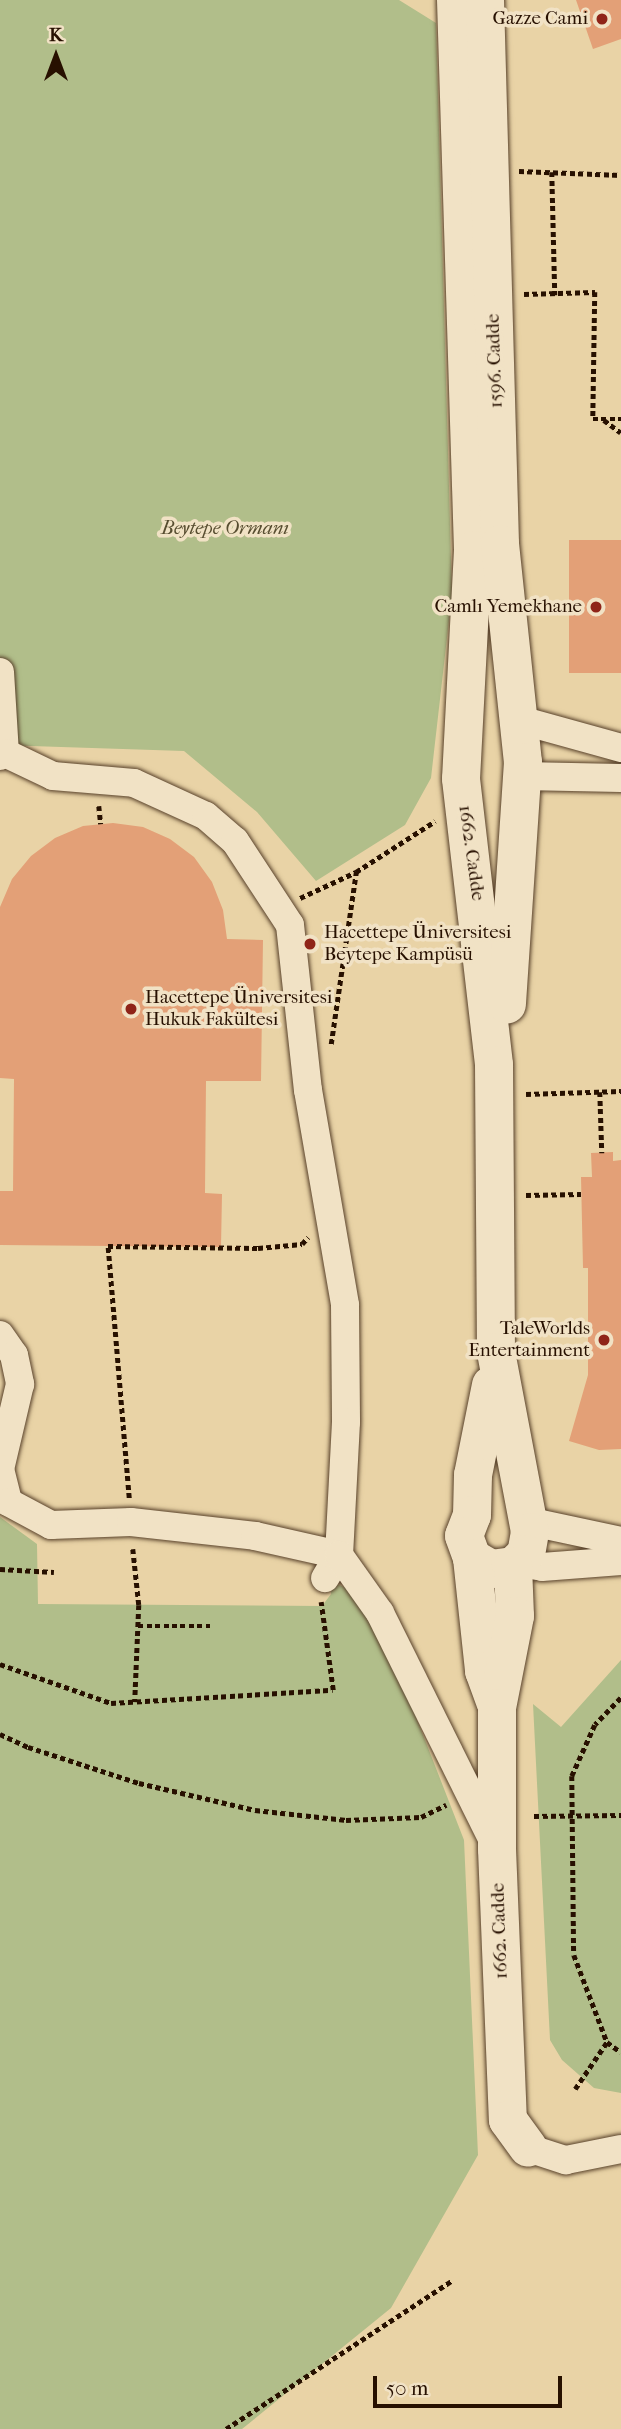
<!DOCTYPE html>
<html>
<head>
<meta charset="utf-8">
<style>
  body { margin:0 }
  #map { position:relative; width:621px; height:2429px; overflow:hidden; background:#e9d3a6; font-family:"IM FELL French Canon",serif }
  div>[style] { position:absolute }
  .green>* { inset:0; background:#b1be8a }
  .building>* { inset:0; background:#e3a077; transform-origin:0 0 }
  .path>* { height:4.5px; margin-top:-2.25px; transform-origin:0; background:repeating-linear-gradient(90deg,#271000 0 5px,transparent 0 8.5px) }
  .roads { filter:drop-shadow(0 0 2px #58412a) drop-shadow(0 0 2px #58412a) }
  .street>* { height:28px; margin:-14px; padding:0 14px; transform-origin:14px; border-radius:14px; background:#f1e2c5 }
  .secondary>* { height:38px; margin:-19px; padding:0 19px; transform-origin:19px; border-radius:19px; background:#f1e2c5 }
  .dots>* { width:19px; height:19px; translate:-50% -50%; box-sizing:border-box; border:4px solid #f1e2c5; border-radius:50% }
  span { translate:-50% -50%; white-space:nowrap; text-align:center; line-height:1.15; -webkit-text-stroke:7px #f1e2c5; paint-order:stroke }
  .poi-label { font-size:19px; color:#271000 }
  .right { translate:-100% -50%; text-align:right }
  .left { translate:0 -50%; text-align:left }
  .street-label { font-size:19px; color:#271000 }
  .park-label { font-size:19px; color:#574d30; font-style:italic }
  .north { position:absolute; left:21px; top:21px; width:70px; height:70px; -webkit-text-stroke:5px #f1e2c5; paint-order:stroke; rotate:0deg; font-size:19px; font-weight:700; line-height:28px; text-align:center; color:#271000 }
  .north::after { content:''; display:block; margin:auto; width:24px; height:32px; background:#271000; clip-path:polygon(50% 0,100% 100%,50% 72%,0 100%) }
  .scale { position:absolute; left:373px; top:2376px; width:189px; height:32px; box-sizing:border-box; border:4px solid #271000; border-top:0; padding-left:9px; font-size:21px; line-height:24px; white-space:nowrap; color:#271000; -webkit-text-stroke:5px #f1e2c5; paint-order:stroke }
</style>
</head>
<body>
<div id="map">
  <div class="green">
    <i style="clip-path:polygon(0 0,399px 0,436px 23px,452px 594px,431px 778px,405px 825px,316px 881px,257px 812px,184px 751px,0 745px)"></i>
    <i style="clip-path:polygon(0 1517px,37px 1544px,38px 1604px,322px 1606px,331px 1594px,331px 1582px,355px 1591px,400px 1676px,464px 1840px,478px 2155px,391px 2308px,242px 2429px,0 2429px)"></i>
    <i style="clip-path:polygon(621px 1660px,621px 2093px,594px 2088px,562px 2060px,550px 2040px,533px 1704px,561px 1727px)"></i>
  </div>
  <div class="building">
    <i style="clip-path:polygon(576px 0,621px 0,621px 39px,593px 49px)"></i>
    <i style="left:621px;top:540px;width:133px;height:52px;rotate:90deg"></i>
    <i style="clip-path:polygon(113px 823px,143px 827px,170px 839px,194px 857px,212px 882px,223px 910px,227px 939px,263px 940px,261px 1081px,206px 1081px,205px 1193px,222px 1194px,221px 1247px,0 1245px,0 1191px,13px 1191px,14px 1079px,0 1078px,0 907px,12px 879px,31px 856px,55px 838px,83px 826px)"></i>
    <i style="clip-path:polygon(613px 1152px,613px 1161px,621px 1160px,621px 1449px,599px 1450px,569px 1441px,588px 1375px,588px 1268px,583px 1268px,581px 1177px,592px 1177px,591px 1153px)"></i>
  </div>
  <div class="path">
    <i style="left:519px;top:171px;width:102px;rotate:2.2deg"></i>
    <i style="left:552px;top:172px;width:123px;rotate:88.6deg"></i>
    <i style="left:524px;top:294px;width:71px;rotate:-1.6deg"></i>
    <i style="left:595px;top:292px;width:127px;rotate:90.9deg"></i>
    <i style="left:593px;top:419px;width:28px"></i>
    <i style="left:604px;top:420px;width:21px;rotate:37deg"></i>
    <i style="left:99px;top:806px;width:18px;rotate:84deg"></i>
    <i style="left:300px;top:898px;width:62px;rotate:-24.9deg"></i>
    <i style="left:356px;top:872px;width:94px;rotate:-32.8deg"></i>
    <i style="left:331px;top:1044px;width:174px;rotate:-81.7deg"></i>
    <i style="left:600px;top:1092px;width:61px;rotate:88.1deg"></i>
    <i style="left:526px;top:1094px;width:95px;rotate:-1.8deg"></i>
    <i style="left:526px;top:1195px;width:55px;rotate:-1deg"></i>
    <i style="left:129px;top:1498px;width:253px;rotate:-94.8deg"></i>
    <i style="left:108px;top:1246px;width:150px;rotate:0.8deg"></i>
    <i style="left:258px;top:1248px;width:44px;rotate:-5.2deg"></i>
    <i style="left:302px;top:1244px;width:9px;rotate:-49deg"></i>
    <i style="left:133px;top:1549px;width:56px;rotate:83.9deg"></i>
    <i style="left:139px;top:1605px;width:97px;rotate:92.4deg"></i>
    <i style="left:0;top:1569px;width:54px;rotate:3.2deg"></i>
    <i style="left:138px;top:1626px;width:72px"></i>
    <i style="left:0;top:1664px;width:118px;rotate:19.4deg"></i>
    <i style="left:111px;top:1703px;width:222px;rotate:-3.4deg"></i>
    <i style="left:333px;top:1690px;width:89px;rotate:-97.8deg"></i>
    <i style="left:621px;top:1698px;width:37px;rotate:134deg"></i>
    <i style="left:595px;top:1725px;width:56px;rotate:114.3deg"></i>
    <i style="left:572px;top:1776px;width:179px;rotate:89.4deg"></i>
    <i style="left:574px;top:1955px;width:93px;rotate:69.2deg"></i>
    <i style="left:607px;top:2042px;width:17px;rotate:36deg"></i>
    <i style="left:0;top:1734px;width:31px;rotate:25deg"></i>
    <i style="left:28px;top:1747px;width:117px;rotate:18deg"></i>
    <i style="left:139px;top:1783px;width:119px;rotate:13.1deg"></i>
    <i style="left:255px;top:1810px;width:92px;rotate:6.3deg"></i>
    <i style="left:346px;top:1820px;width:75px;rotate:-2.3deg"></i>
    <i style="left:421px;top:1817px;width:28px;rotate:-26deg"></i>
    <i style="left:534px;top:1816px;width:87px;rotate:-0.7deg"></i>
    <i style="left:575px;top:2089px;width:57px;rotate:-55.8deg"></i>
    <i style="left:226px;top:2429px;width:269px;rotate:-33.3deg"></i>
  </div>
  <div class="roads">
    <div class="street">
      <i style="left:0;top:672px;width:81px;rotate:86.5deg"></i>
      <i style="left:520px;top:720px;width:105px;rotate:15.5deg"></i>
      <i style="left:0;top:756px;width:6px;rotate:-31deg"></i>
      <i style="left:5px;top:753px;width:53px;rotate:25.6deg"></i>
      <i style="left:53px;top:776px;width:81px;rotate:4.9deg"></i>
      <i style="left:134px;top:783px;width:79px;rotate:24.6deg"></i>
      <i style="left:206px;top:816px;width:38px;rotate:41deg"></i>
      <i style="left:235px;top:841px;width:100px;rotate:56.8deg"></i>
      <i style="left:290px;top:925px;width:166px;rotate:83.8deg"></i>
      <i style="left:308px;top:1090px;width:218px;rotate:80.2deg"></i>
      <i style="left:345px;top:1305px;width:117px;rotate:89.5deg"></i>
      <i style="left:346px;top:1422px;width:133px;rotate:93deg"></i>
      <i style="left:339px;top:1555px;width:27px;rotate:121deg"></i>
      <i style="left:522px;top:776px;width:99px;rotate:1.2deg"></i>
      <i style="left:0;top:1335px;width:24px;rotate:55deg"></i>
      <i style="left:14px;top:1355px;width:30px;rotate:78deg"></i>
      <i style="left:20px;top:1384px;width:87px;rotate:103.2deg"></i>
      <i style="left:0;top:1469px;width:34px;rotate:76deg"></i>
      <i style="left:8px;top:1502px;width:49px;rotate:28.1deg"></i>
      <i style="left:51px;top:1525px;width:80px;rotate:-2.1deg"></i>
      <i style="left:131px;top:1522px;width:125px;rotate:6.4deg"></i>
      <i style="left:255px;top:1536px;width:86px;rotate:12.7deg"></i>
      <i style="left:339px;top:1555px;width:71px;rotate:54.7deg"></i>
      <i style="left:380px;top:1613px;width:259px;rotate:63.6deg"></i>
      <i style="left:527px;top:1521px;width:96px;rotate:12deg"></i>
      <i style="left:518px;top:1563px;width:24px;rotate:9deg"></i>
      <i style="left:542px;top:1567px;width:79px;rotate:-4.3deg"></i>
      <i style="left:528px;top:2148px;width:40px;rotate:18deg"></i>
      <i style="left:566px;top:2160px;width:56px;rotate:-11.3deg"></i>
    </div>
    <div class="secondary">
      <i style="left:456px;top:0;width:550px;rotate:88.23deg"></i>
      <i style="left:473px;top:550px;width:229px;rotate:93deg"></i>
      <i style="left:461px;top:779px;width:288px;rotate:83.4deg"></i>
      <i style="left:494px;top:1065px;width:287px;rotate:89.6deg"></i>
      <i style="left:496px;top:1352px;width:183px;rotate:79.3deg"></i>
      <i style="left:530px;top:1532px;width:22px;rotate:100deg"></i>
      <i style="left:526px;top:1554px;width:18px;rotate:137deg"></i>
      <i style="left:513px;top:1566px;width:22px;rotate:172deg"></i>
      <i style="left:491px;top:1569px;width:22px;rotate:-150deg"></i>
      <i style="left:485px;top:0;width:544px;rotate:88.42deg"></i>
      <i style="left:500px;top:544px;width:219px;rotate:84deg"></i>
      <i style="left:523px;top:762px;width:243px;rotate:93.8deg"></i>
      <i style="left:491px;top:1385px;width:92px;rotate:101.3deg"></i>
      <i style="left:473px;top:1475px;width:40px;rotate:91.4deg"></i>
      <i style="left:472px;top:1515px;width:22px;rotate:111deg"></i>
      <i style="left:464px;top:1536px;width:23px;rotate:70deg"></i>
      <i style="left:472px;top:1558px;width:114px;rotate:83.9deg"></i>
      <i style="left:484px;top:1671px;width:33px;rotate:70deg"></i>
      <i style="left:513px;top:1566px;width:50px;rotate:87.7deg"></i>
      <i style="left:515px;top:1616px;width:94px;rotate:101.1deg"></i>
      <i style="left:497px;top:1708px;width:141px;rotate:90deg"></i>
      <i style="left:497px;top:1849px;width:271px;rotate:87.7deg"></i>
      <i style="left:508px;top:2120px;width:34px;rotate:54deg"></i>
    </div>
  </div>
  <div class="dots">
    <i style="left:602px;top:19px;background:#8f2418"></i>
    <i style="left:596px;top:607px;background:#8f2418"></i>
    <i style="left:310px;top:944px;background:#8f2418"></i>
    <i style="left:131px;top:1009px;background:#8f2418"></i>
    <i style="left:604px;top:1340px;background:#8f2418"></i>
  </div>
  <div class="poi-label">
    <span class="right" style="left:588px;top:19px">Gazze Cami</span>
    <span class="right" style="left:582px;top:607px">Camlı Yemekhane</span>
    <span class="left" style="left:324px;top:944px">Hacettepe Üniversitesi<br>Beytepe Kampüsü</span>
    <span class="left" style="left:145px;top:1009px">Hacettepe Üniversitesi<br>Hukuk Fakültesi</span>
    <span class="right" style="left:590px;top:1340px">TaleWorlds<br>Entertainment</span>
  </div>
  <div class="street-label">
    <span style="left:495px;top:361px;rotate:-92deg">1596. Cadde</span>
    <span style="left:471px;top:853px;rotate:82deg">1662. Cadde</span>
    <span style="left:500px;top:1931px;rotate:-92deg">1662. Cadde</span>
  </div>
  <div class="park-label">
    <span style="left:225px;top:529px">Beytepe Ormanı</span>
  </div>
  <div class="north">K</div>
  <div class="scale">50 m</div>
</div>
</body>
</html>
